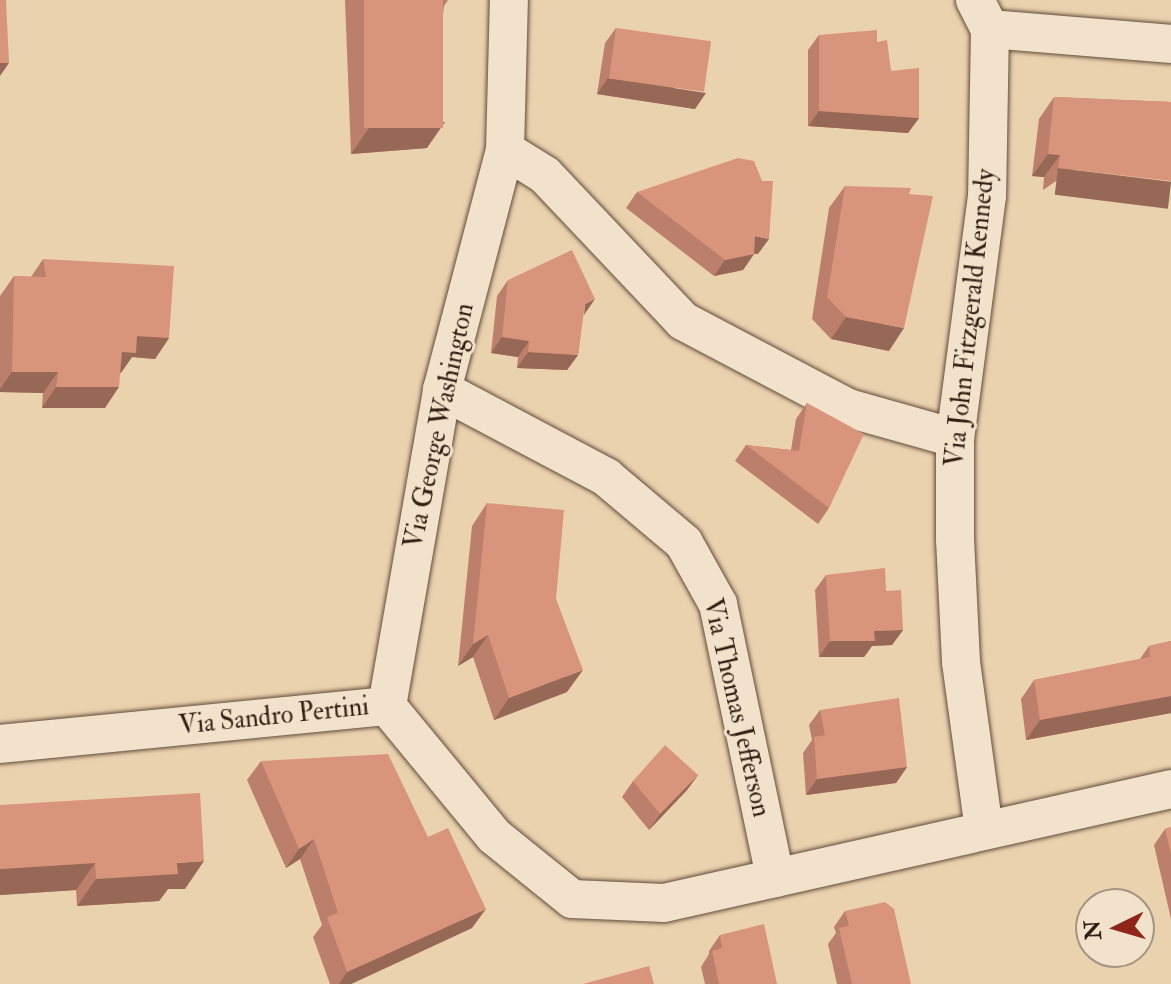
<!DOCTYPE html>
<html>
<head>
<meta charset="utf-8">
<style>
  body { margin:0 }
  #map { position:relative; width:1171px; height:984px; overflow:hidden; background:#ebd2af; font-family:"IM FELL Double Pica",serif }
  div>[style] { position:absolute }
  .roads { filter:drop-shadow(0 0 2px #604c3a) drop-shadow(0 0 2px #604c3a) }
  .street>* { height:38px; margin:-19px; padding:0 19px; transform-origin:19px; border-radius:19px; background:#f2e2cb }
  .wall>* { inset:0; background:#bb7f6b }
  .shaded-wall>* { inset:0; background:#986857; transform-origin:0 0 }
  .building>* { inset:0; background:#d9947c; transform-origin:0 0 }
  span { translate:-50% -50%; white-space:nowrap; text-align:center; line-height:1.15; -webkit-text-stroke:6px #f2e2cb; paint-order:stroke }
  .street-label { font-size:26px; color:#321f13 }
  .north { position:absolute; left:1075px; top:888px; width:80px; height:80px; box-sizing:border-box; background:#f2e2cb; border:2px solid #a59481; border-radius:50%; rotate:265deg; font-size:22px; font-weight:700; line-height:32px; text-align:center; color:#321f13 }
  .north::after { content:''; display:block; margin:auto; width:28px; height:36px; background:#8f2418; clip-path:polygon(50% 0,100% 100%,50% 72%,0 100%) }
</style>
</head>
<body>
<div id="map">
  <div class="roads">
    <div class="street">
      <i style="left:975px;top:0;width:33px;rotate:63deg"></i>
      <i style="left:990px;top:29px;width:167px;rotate:91deg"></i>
      <i style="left:987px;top:196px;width:244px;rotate:97.5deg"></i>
      <i style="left:955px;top:438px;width:101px;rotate:90deg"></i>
      <i style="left:955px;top:539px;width:123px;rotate:87.2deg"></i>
      <i style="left:961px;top:662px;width:170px;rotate:82.2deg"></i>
      <i style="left:990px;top:29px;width:182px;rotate:4.7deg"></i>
      <i style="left:505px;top:150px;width:47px;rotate:32deg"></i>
      <i style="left:545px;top:175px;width:201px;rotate:46.6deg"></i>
      <i style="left:683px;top:321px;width:187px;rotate:27.8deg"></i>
      <i style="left:848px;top:408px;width:111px;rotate:15.7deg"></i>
      <i style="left:442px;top:390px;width:186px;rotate:27.9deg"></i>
      <i style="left:606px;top:477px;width:102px;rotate:40.2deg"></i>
      <i style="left:684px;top:543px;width:70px;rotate:60.9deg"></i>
      <i style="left:718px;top:604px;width:280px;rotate:78.2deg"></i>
      <i style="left:387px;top:706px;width:321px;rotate:-80.1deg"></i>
      <i style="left:442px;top:390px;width:248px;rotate:-75.3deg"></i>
      <i style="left:505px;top:150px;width:150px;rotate:-88.5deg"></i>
      <i style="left:0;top:744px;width:389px;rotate:-5.6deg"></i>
      <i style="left:387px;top:706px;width:168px;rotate:50.5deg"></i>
      <i style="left:494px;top:836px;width:100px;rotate:38.9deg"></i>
      <i style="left:572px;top:899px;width:92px;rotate:2.5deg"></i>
      <i style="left:664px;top:903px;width:520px;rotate:-12.67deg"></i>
    </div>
  </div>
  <div class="wall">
    <i style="clip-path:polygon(345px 0,448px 0,444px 6px,427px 148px,351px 154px)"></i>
    <i style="clip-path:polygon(616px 28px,695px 109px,597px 94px,605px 43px)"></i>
    <i style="clip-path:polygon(819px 35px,877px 42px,891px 71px,919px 118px,908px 133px,808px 126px,808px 50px)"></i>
    <i style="clip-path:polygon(1054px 97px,1171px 102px,1043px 190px,1044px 177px,1032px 176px,1039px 119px)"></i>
    <i style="clip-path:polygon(845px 186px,889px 351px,831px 339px,812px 319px,829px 208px)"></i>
    <i style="clip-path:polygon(637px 192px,758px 254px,754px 254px,743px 270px,714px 276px,626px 208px)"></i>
    <i style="clip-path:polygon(43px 259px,169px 338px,155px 359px,132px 357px,120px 373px,105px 408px,42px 408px,43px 393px,0 392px,0 296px,14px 276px,31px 277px)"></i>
    <i style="clip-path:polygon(508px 280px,583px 315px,578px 355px,567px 370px,517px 368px,518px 357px,491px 353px,497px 296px)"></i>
    <i style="clip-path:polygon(807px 403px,829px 508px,818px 524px,735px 461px,746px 445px,791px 450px,796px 419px)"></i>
    <i style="clip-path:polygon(487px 503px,556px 599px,567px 692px,494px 720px,473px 657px,458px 666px,472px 526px)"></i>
    <i style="clip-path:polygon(826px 575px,886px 591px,903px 630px,892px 645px,872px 646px,864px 657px,819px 657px,815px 590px)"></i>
    <i style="clip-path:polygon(1171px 641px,1171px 713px,1026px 740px,1021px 699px,1034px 680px,1140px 659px,1149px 646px)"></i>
    <i style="clip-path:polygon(820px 710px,907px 767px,896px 783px,806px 795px,803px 753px,812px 740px,809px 725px)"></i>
    <i style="clip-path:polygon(261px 761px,472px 928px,351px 984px,330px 984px,313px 937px,322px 925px,300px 859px,286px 868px,247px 780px)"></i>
    <i style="clip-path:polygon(698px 775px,687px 790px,649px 830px,622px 797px,633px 781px)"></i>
    <i style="clip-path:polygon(0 805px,185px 889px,168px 889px,159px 901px,77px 906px,76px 890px,0 895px)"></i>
    <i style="clip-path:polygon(1171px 827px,1171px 919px,1154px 845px,1165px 829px)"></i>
    <i style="clip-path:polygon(845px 911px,911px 984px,837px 984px,828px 944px,836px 933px,834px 927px)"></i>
    <i style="clip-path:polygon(720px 935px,777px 984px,705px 984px,701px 967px,709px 954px,709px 951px)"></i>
  </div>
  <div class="shaded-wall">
    <i style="clip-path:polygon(0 63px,9px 63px,0 76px)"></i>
    <i style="clip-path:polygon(608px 78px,706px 93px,695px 109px,597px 94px)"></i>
    <i style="clip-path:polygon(819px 111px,919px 118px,908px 133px,808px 126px)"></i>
    <i style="clip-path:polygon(445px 122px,427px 148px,351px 154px,369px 128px)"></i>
    <i style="clip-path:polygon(1048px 154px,1060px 155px,1044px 177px,1032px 176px)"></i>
    <i style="left:1058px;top:168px;width:114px;height:27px;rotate:7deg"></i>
    <i style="clip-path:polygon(755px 236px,769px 239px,758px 254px,744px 252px)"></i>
    <i style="clip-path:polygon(754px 254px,743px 270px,714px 276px,725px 260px)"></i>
    <i style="clip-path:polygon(595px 299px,584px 315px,585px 304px)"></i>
    <i style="clip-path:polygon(846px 317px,904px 328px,889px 351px,831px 339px)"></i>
    <i style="clip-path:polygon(137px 336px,169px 338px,155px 359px,132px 357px,121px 373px,107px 372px,122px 352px)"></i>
    <i style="clip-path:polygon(502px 337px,529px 341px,518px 357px,491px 353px)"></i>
    <i style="clip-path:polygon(528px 352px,578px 355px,567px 370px,517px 368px)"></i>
    <i style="clip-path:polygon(12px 372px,58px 372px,43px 393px,0 392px,0 389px)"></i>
    <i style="clip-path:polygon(56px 387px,119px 387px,105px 408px,42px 408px)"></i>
    <i style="clip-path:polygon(903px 630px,892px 645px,872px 646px,864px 657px,819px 657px,830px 641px,874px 631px)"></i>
    <i style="clip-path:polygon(488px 635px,473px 657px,458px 666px,473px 644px)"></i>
    <i style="clip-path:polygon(583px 670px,567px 692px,494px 720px,509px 698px)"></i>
    <i style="clip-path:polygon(1171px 696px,1171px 713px,1026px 740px,1040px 720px)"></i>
    <i style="clip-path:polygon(907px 767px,896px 783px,806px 795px,817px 779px)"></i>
    <i style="clip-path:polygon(698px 775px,687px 790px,649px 830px,660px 814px)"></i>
    <i style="clip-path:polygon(314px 839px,300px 859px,286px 868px,299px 849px)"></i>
    <i style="clip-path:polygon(204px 861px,185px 889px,168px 889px,159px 901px,77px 906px,96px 879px,177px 863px)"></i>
    <i style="clip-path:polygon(95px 863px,76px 890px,0 895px,0 869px)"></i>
    <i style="clip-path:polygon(486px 909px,472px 928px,351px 984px,339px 984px,347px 972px)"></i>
  </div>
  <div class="building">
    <i style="clip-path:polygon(0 0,6px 0,9px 63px,0 63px)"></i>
    <i style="left:364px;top:0;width:79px;height:128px"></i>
    <i style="left:616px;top:28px;width:96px;height:51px;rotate:8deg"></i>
    <i style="clip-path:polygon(877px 30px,877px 42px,887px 40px,891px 71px,919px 68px,919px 118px,819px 111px,819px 35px)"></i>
    <i style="clip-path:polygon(1054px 97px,1171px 102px,1171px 181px,1058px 168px,1060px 155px,1048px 154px)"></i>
    <i style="clip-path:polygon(738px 158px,754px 161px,762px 181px,773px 181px,769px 239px,755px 236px,754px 254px,725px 260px,637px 192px)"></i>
    <i style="clip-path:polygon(845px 186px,911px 188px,909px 194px,933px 196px,904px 328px,846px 317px,827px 297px)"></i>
    <i style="clip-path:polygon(572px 250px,595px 299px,585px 304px,578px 355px,528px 352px,529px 341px,502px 337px,508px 280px)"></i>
    <i style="clip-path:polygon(43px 259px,174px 266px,169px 338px,137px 336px,136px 353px,122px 352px,119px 387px,56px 387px,58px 372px,12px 372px,14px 276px,46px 277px)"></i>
    <i style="clip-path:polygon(807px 403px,864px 434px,829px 508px,746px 445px,799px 451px)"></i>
    <i style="clip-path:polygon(487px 503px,564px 510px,556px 599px,583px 670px,509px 698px,488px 635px,473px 644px)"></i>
    <i style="clip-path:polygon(885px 568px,886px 591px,901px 590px,903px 630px,874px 631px,875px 641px,830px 641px,826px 575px)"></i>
    <i style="clip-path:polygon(1171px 641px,1171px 696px,1040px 720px,1034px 680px,1150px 657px,1149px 646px)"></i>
    <i style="clip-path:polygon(899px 698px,907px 767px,817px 779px,814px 737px,825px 735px,820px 710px)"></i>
    <i style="clip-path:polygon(665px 745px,698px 775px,660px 814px,633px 781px)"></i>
    <i style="clip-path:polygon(388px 754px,428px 837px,448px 828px,486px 909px,347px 972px,327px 917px,338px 913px,314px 839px,299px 849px,261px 761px)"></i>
    <i style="clip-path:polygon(200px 793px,204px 861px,177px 863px,178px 874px,96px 879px,95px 863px,0 869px,0 805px)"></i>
    <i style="clip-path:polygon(1171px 827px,1171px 855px,1165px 829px)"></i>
    <i style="clip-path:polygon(885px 902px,894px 909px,911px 984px,852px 984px,839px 928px,849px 926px,845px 911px)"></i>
    <i style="clip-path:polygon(764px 924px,777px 984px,719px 984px,712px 951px,722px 948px,720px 935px)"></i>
    <i style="clip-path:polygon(649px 966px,654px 984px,583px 984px)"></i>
  </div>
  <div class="street-label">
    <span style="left:971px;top:318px;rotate:-84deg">Via John Fitzgerald Kennedy</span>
    <span style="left:440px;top:426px;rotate:-78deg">Via George Washington</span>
    <span style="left:736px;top:708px;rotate:77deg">Via Thomas Jefferson</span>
    <span style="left:274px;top:717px;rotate:-6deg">Via Sandro Pertini</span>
  </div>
  <div class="north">N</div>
</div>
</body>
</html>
